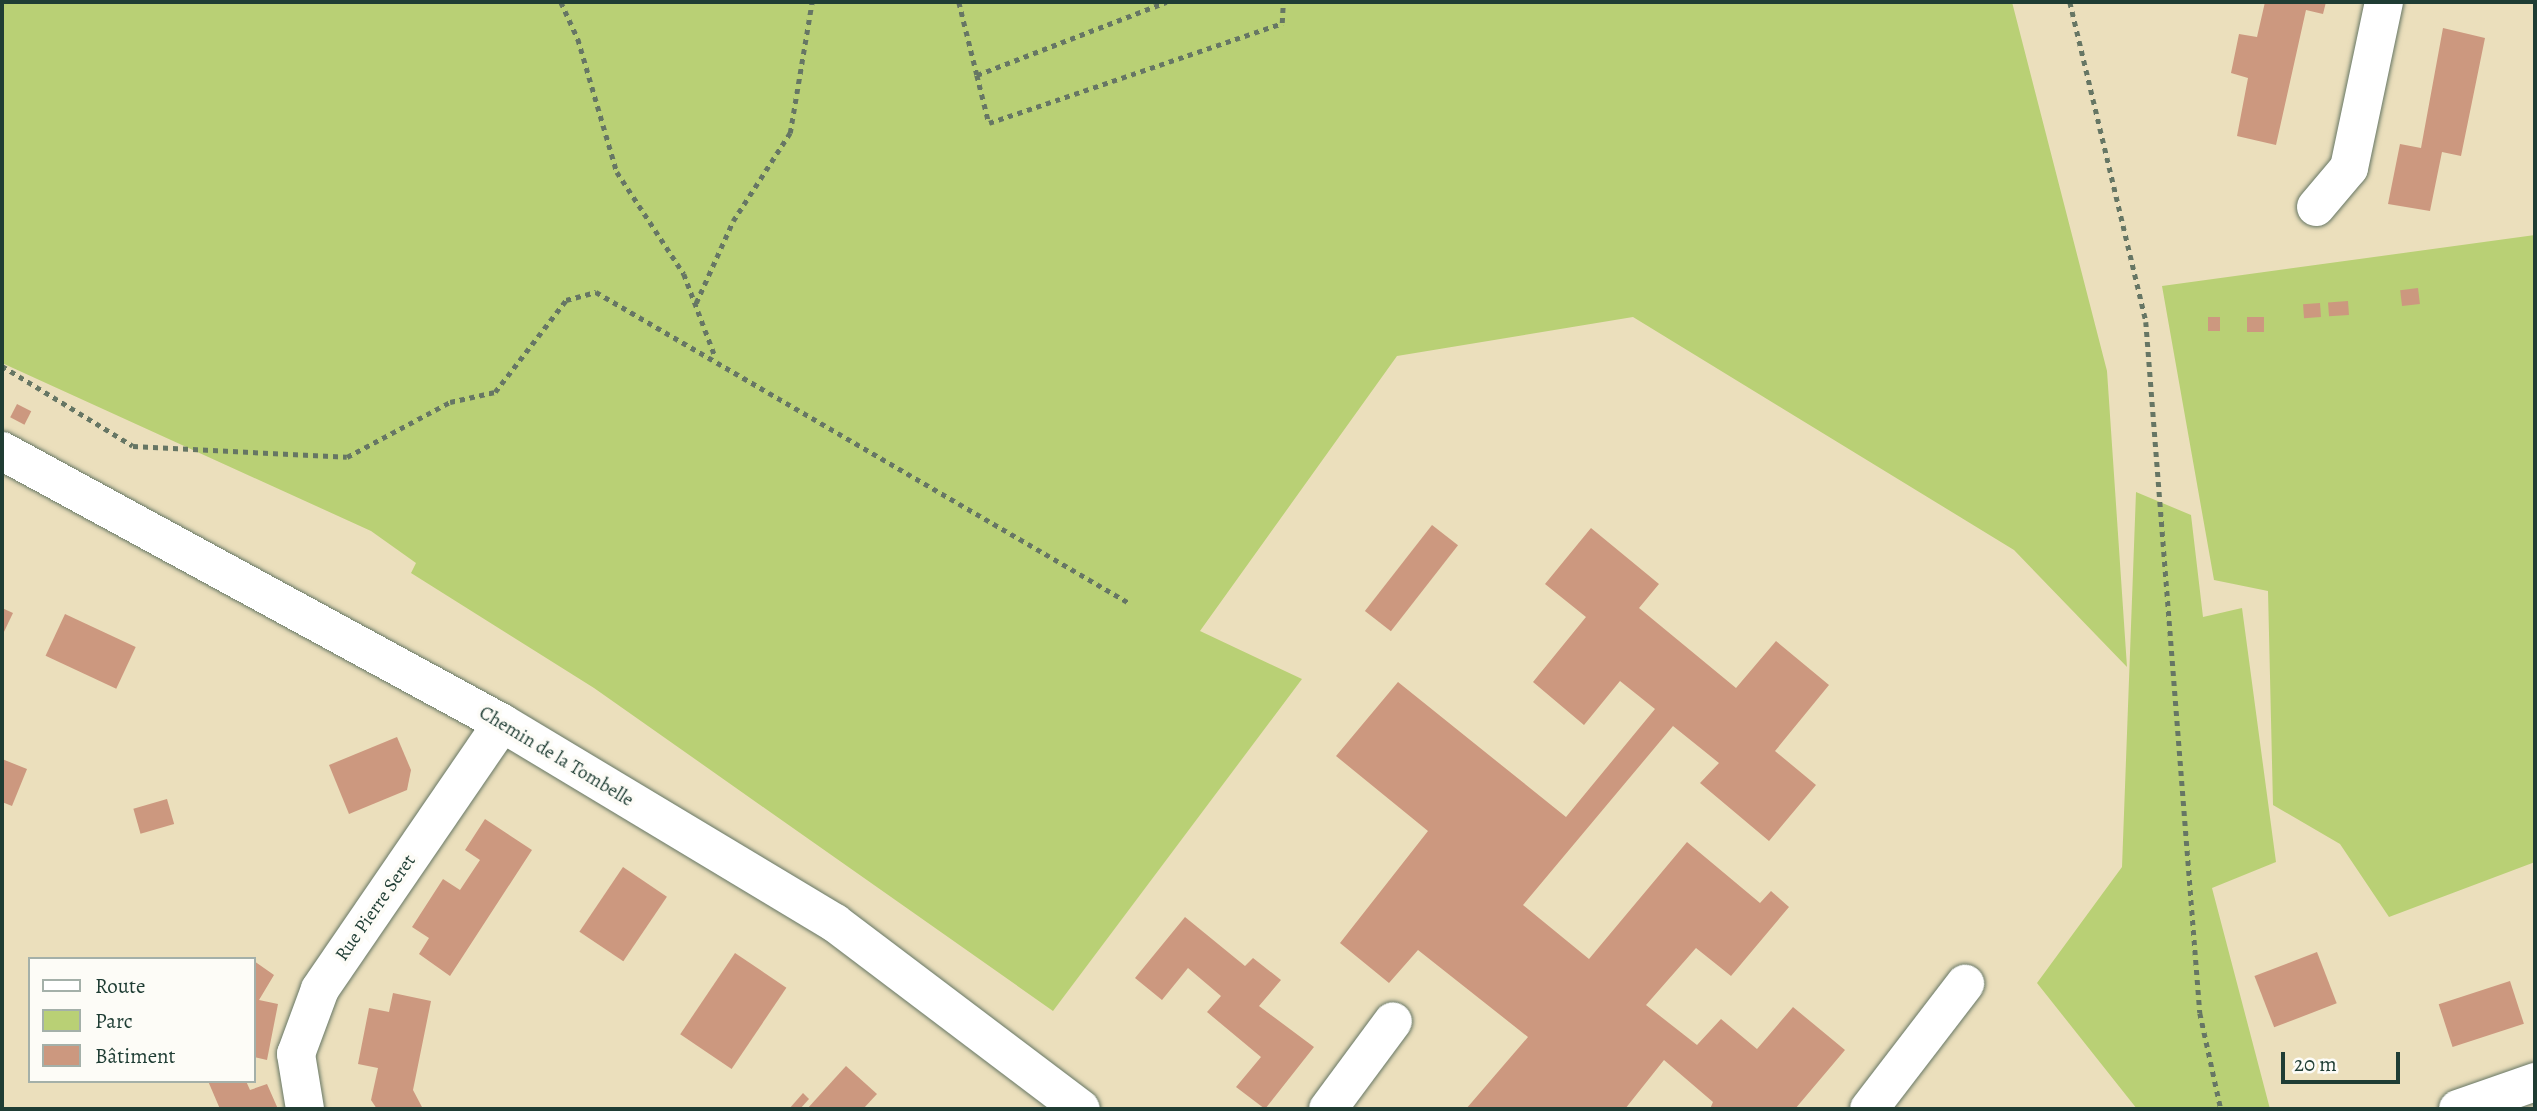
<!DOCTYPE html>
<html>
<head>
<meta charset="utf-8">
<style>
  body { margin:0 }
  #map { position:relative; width:2537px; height:1111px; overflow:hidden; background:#ebdfbc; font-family:Alegreya,serif }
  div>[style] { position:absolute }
  .green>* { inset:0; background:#b9d075 }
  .building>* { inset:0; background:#cc987f; transform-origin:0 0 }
  .path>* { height:4.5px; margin-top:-2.25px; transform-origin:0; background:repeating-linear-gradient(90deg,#667664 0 5px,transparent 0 10px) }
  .roads { filter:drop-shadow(0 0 2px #667664) drop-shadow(0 0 2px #667664) }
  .minor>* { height:38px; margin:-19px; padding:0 19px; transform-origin:19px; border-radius:19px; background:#fff }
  span { translate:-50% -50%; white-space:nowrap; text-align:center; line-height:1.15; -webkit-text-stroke:7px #fdfcf7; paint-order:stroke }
  .street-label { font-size:19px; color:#1f3d34 }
  .frame { position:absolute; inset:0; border:4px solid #1f3d34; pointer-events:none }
  .legend { position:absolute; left:28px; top:957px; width:228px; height:126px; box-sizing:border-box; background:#fdfcf7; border:2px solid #a4b0a9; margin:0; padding:9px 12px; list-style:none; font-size:21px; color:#1f3d34 }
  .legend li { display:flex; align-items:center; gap:14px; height:35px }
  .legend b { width:35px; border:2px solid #a4b0a9 }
  .scale { position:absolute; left:2281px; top:1052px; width:119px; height:32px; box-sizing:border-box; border:4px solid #1f3d34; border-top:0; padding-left:9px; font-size:21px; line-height:24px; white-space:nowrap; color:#1f3d34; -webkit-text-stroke:5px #fdfcf7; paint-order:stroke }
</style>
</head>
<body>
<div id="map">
  <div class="green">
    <i style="clip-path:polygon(2px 2px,2012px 2px,2107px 371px,2127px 667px,2014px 550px,1633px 317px,1397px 356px,1200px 631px,1302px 679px,1053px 1011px,594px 688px,411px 573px,416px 563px,371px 531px,2px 363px)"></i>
    <i style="clip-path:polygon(2535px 235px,2535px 862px,2389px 917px,2340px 844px,2273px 805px,2268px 591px,2214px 580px,2162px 286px)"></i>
    <i style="clip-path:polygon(2136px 492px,2191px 515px,2203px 617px,2242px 608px,2276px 862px,2212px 888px,2270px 1109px,2137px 1109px,2037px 983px,2122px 867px)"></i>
  </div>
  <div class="building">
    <i style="clip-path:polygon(2265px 2px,2326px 2px,2323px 14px,2306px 10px,2276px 145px,2237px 136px,2248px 78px,2231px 73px,2239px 34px,2257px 37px)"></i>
    <i style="clip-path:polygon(2443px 28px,2485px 38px,2461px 156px,2442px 152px,2430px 211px,2388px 204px,2400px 144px,2421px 148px)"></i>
    <i style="left:2418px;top:288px;width:16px;height:18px;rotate:83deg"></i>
    <i style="left:2348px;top:301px;width:14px;height:20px;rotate:86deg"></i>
    <i style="left:2320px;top:303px;width:14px;height:17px;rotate:86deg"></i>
    <i style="left:2208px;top:317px;width:12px;height:14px"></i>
    <i style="left:2247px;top:317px;width:17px;height:15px"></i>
    <i style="left:17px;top:404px;width:16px;height:15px;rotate:27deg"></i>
    <i style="left:1432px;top:525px;width:33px;height:109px;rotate:38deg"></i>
    <i style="clip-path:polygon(1591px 528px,1659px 584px,1639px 608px,1736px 688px,1776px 641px,1829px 685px,1775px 751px,1816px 785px,1769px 841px,1700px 783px,1719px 763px,1673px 726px,1523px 905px,1589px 959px,1687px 842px,1760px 903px,1771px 891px,1789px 907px,1731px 976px,1696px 948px,1646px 1005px,1697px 1045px,1721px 1019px,1757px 1049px,1793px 1007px,1845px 1050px,1795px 1109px,1710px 1109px,1713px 1102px,1664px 1060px,1625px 1109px,1466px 1109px,1528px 1037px,1418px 950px,1389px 983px,1340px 943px,1428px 831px,1336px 756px,1398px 682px,1566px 817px,1655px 709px,1620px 681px,1584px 725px,1533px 682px,1586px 617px,1545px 584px)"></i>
    <i style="clip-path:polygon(2px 608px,13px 613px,2px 636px)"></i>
    <i style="left:65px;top:614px;width:78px;height:46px;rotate:25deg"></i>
    <i style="clip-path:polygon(397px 737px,411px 770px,407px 790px,349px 814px,329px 765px)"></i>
    <i style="clip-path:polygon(2px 759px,27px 769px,12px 806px,2px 802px)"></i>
    <i style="left:167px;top:799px;width:26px;height:35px;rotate:74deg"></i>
    <i style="clip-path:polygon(485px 819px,532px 850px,450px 976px,419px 954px,429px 938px,412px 927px,443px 879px,460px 890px,480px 860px,465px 850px)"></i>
    <i style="left:623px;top:867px;width:53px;height:78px;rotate:34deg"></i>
    <i style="clip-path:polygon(1185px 917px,1245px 966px,1253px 958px,1281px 980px,1259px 1006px,1314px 1047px,1265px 1109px,1236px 1087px,1261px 1057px,1207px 1012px,1221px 996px,1188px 968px,1162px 1000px,1135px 978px)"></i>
    <i style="left:2317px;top:952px;width:55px;height:67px;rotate:69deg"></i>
    <i style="left:735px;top:953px;width:62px;height:98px;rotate:34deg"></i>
    <i style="clip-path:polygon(254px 961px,274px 975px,259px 1000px,278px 1004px,267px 1060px,254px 1057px)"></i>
    <i style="left:2510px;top:981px;width:45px;height:75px;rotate:72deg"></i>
    <i style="clip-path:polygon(393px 993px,431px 1001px,413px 1090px,423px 1109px,377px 1109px,371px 1100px,378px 1068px,358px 1064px,369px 1008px,389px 1012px)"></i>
    <i style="clip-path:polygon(846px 1066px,877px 1094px,863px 1109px,807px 1109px)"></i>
    <i style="clip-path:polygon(208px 1081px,246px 1081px,250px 1090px,267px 1084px,278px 1109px,220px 1109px)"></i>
    <i style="clip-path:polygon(803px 1093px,809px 1099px,800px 1109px,789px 1109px)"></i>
  </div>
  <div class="path">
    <i style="left:561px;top:2px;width:41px;rotate:65.3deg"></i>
    <i style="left:578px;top:39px;width:139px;rotate:73.7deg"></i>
    <i style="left:617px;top:172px;width:122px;rotate:56.7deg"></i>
    <i style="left:684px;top:274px;width:88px;rotate:69.3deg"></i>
    <i style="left:959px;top:2px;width:75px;rotate:76.1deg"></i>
    <i style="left:977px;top:75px;width:203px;rotate:-21.1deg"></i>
    <i style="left:2070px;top:2px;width:329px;rotate:76.6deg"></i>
    <i style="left:2146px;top:322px;width:693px;rotate:85.53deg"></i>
    <i style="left:2200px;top:1013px;width:98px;rotate:77.7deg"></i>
    <i style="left:977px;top:75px;width:49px;rotate:76deg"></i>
    <i style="left:989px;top:123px;width:310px;rotate:-18.8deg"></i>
    <i style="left:1282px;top:23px;width:21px;rotate:-87deg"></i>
    <i style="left:696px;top:303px;width:90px;rotate:-65.7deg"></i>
    <i style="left:733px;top:221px;width:105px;rotate:-57.1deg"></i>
    <i style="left:790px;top:133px;width:133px;rotate:-80.5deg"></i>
    <i style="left:2px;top:366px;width:153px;rotate:31.4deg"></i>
    <i style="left:133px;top:446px;width:214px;rotate:2.9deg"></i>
    <i style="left:347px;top:457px;width:117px;rotate:-28.1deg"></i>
    <i style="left:450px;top:402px;width:46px;rotate:-12.5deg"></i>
    <i style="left:495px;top:392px;width:116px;rotate:-52.3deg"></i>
    <i style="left:566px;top:300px;width:31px;rotate:-15deg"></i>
    <i style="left:596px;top:292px;width:619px;rotate:30.25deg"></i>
  </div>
  <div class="roads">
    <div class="minor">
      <i style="left:2316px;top:207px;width:51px;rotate:-49.8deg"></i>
      <i style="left:2349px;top:168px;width:170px;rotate:-78.1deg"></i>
      <i style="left:2px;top:451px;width:569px;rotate:28.55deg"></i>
      <i style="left:502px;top:723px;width:388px;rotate:31deg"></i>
      <i style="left:835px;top:923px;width:308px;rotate:37.1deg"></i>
      <i style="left:305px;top:1109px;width:56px;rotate:-99.3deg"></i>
      <i style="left:296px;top:1054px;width:69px;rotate:-69.7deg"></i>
      <i style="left:320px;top:989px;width:322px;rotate:-55.6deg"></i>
      <i style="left:1328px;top:1109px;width:109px;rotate:-53.5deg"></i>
      <i style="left:1869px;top:1109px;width:158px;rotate:-52.5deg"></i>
      <i style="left:2458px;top:1109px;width:82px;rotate:-19.3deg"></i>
    </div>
  </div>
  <div class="street-label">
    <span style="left:556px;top:757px;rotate:31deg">Chemin de la Tombelle</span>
    <span style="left:376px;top:908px;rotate:-55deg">Rue Pierre Seret</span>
  </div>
  <div class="frame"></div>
  <ul class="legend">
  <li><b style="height:9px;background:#fff"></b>Route</li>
  <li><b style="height:19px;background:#b9d075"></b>Parc</li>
  <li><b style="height:19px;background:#cc987f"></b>Bâtiment</li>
  </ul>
  <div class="scale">20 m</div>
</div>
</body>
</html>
